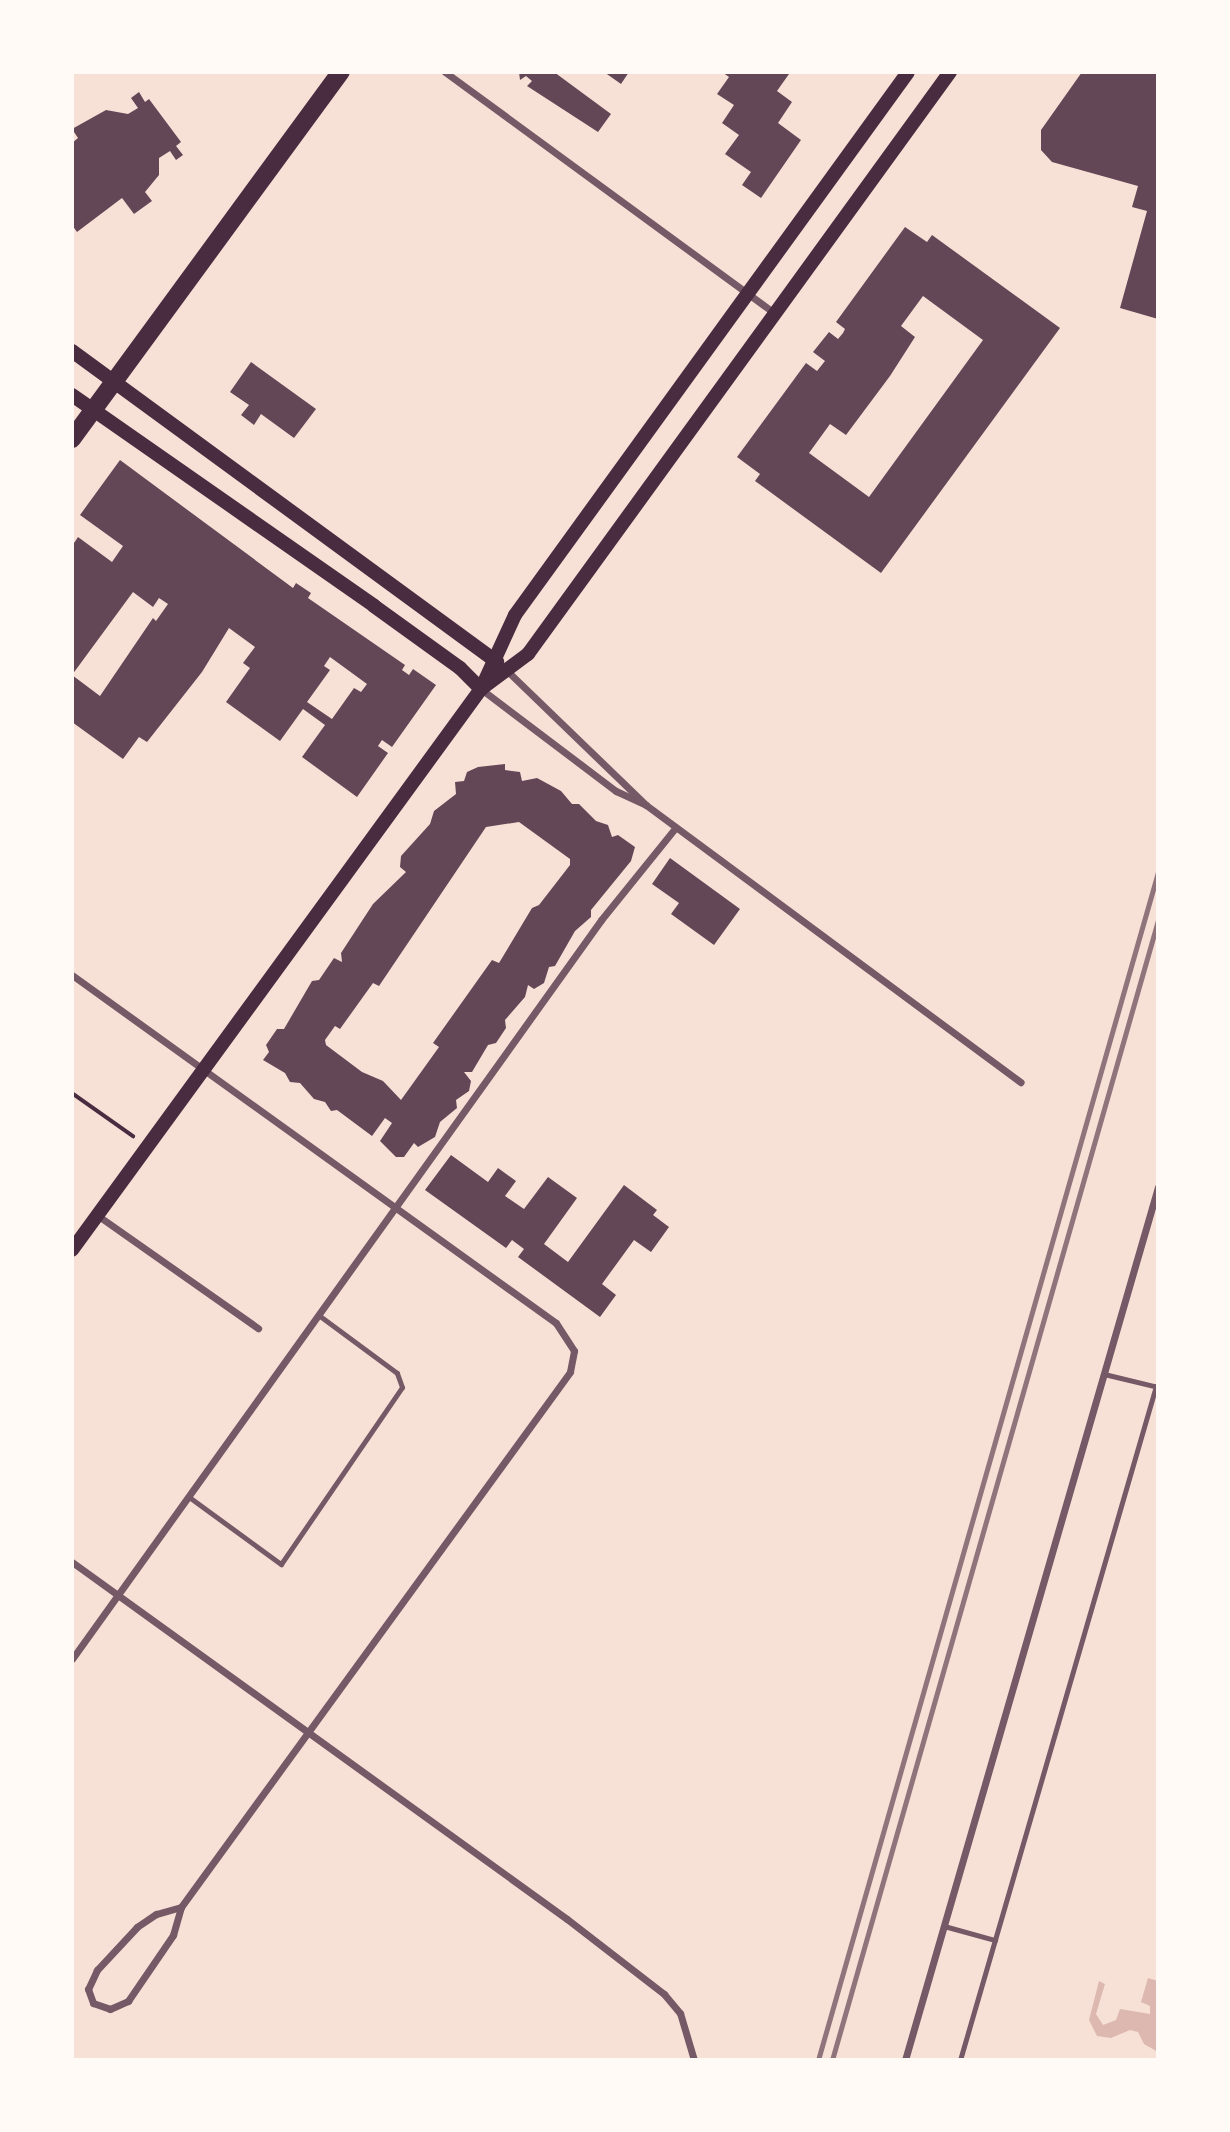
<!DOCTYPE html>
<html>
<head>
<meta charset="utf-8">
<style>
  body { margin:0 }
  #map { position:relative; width:1230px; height:2132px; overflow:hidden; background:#f7e1d7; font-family:"Open Sans",sans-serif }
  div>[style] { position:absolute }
  .water>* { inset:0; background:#dcb8b0 }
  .building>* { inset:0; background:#644757 }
  .path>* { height:3.5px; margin:-1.75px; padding:0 1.75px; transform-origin:1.75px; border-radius:1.75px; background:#4a2c40 }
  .service>* { height:5px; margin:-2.5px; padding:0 2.5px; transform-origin:2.5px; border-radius:2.5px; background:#755966 }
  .minor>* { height:7px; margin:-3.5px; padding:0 3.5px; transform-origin:3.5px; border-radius:3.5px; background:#755966 }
  .secondary>* { height:14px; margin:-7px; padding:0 7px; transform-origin:7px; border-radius:7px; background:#4a2c40 }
  .primary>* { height:18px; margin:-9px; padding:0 9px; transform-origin:9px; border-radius:9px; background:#4a2c40 }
  .rail>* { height:5px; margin:-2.5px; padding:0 2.5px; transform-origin:2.5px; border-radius:2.5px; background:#8f747c }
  span { translate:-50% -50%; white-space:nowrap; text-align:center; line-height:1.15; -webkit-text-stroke:7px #fffaf5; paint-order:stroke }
  .frame { position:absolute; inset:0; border:74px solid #fffaf5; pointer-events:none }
</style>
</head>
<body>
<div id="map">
  <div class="water">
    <i style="clip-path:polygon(1148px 1978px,1158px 1981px,1158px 2052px,1144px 2044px,1138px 2032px,1130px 2030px,1111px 2038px,1097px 2036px,1089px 2020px,1099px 1981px,1105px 1984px,1096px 2014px,1103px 2025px,1116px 2020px,1120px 2009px,1150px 2014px,1150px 2006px,1141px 2002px)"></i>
  </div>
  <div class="building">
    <i style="clip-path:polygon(519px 72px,554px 72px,611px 114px,598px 132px,527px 86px,532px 81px,526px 76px,520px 80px)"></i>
    <i style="clip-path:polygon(604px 72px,629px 72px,621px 84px)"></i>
    <i style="clip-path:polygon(722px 72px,789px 74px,777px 91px,792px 102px,778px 123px,801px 140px,761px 198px,742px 185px,751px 172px,725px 154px,739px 135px,722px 123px,734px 105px,717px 94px,729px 77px)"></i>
    <i style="clip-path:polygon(1082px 72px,1158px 72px,1158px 319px,1120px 308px,1147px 211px,1132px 207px,1138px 186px,1052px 162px,1041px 150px,1041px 130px)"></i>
    <i style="clip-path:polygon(139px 92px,145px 102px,149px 99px,181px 142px,176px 146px,183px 155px,176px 160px,170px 151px,159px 158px,159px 175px,145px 192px,152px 201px,134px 214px,122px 198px,77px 232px,72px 225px,72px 143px,78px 138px,72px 129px,106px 110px,128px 114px,138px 108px,131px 98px)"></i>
    <i style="clip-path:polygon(evenodd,905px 227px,927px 242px,932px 235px,1060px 328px,881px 573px,755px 481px,760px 474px,737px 457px,806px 363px,817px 371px,825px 361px,813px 352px,829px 332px,838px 339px,843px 333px,845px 329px,836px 322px,905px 227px,923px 296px,983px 340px,869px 497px,809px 453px,830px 424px,846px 435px,890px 376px,915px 337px,901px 326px,923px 296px)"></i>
    <i style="clip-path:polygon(251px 362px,316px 409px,294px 438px,261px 414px,254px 425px,241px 415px,249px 405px,230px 392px)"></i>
    <i style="clip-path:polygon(evenodd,120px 460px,293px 588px,296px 583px,311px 593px,308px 598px,405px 665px,402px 670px,409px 675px,413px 669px,436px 685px,392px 747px,382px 740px,378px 746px,388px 753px,357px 797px,302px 757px,325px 725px,303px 709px,280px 741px,226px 702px,250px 668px,243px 663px,255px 647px,229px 628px,202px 672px,147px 742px,139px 737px,123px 759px,72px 722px,72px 546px,78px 537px,112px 562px,123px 546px,80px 515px,120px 460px,133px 592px,153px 607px,159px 598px,168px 604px,156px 621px,153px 618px,100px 696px,72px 675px,133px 592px,120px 460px,330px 657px,367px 684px,361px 692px,354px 688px,332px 719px,307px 702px,330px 670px,324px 666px,330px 657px)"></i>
    <i style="clip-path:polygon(evenodd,505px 764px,505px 770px,520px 772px,522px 781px,537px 778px,561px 791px,572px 804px,579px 804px,596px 821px,608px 825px,612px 837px,618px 835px,635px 847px,631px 861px,591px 910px,591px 917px,575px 931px,555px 966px,549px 967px,544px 983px,534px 989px,528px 985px,525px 997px,505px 1020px,506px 1028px,496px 1043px,488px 1045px,472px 1072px,464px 1072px,471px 1081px,469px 1091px,456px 1100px,457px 1108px,440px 1122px,435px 1137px,418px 1147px,414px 1143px,404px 1157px,396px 1157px,380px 1141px,392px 1123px,385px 1118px,372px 1136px,337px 1110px,331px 1111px,325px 1102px,314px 1099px,300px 1083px,290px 1082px,285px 1073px,263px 1060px,269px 1052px,266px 1045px,277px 1029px,284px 1029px,312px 981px,319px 980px,334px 958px,342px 962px,341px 953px,373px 904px,406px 872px,400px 867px,401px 856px,430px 824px,434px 811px,456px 794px,455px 782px,464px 781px,467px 772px,478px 767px,505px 764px,519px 822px,570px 859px,570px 865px,539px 905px,532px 908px,499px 963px,492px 960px,433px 1043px,439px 1047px,401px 1100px,383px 1081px,362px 1072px,326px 1045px,325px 1040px,335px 1026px,340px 1029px,373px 983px,379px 986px,486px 827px,519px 822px)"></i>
    <i style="clip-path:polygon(670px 858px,740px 909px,714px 945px,671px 914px,679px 903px,652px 884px)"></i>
    <i style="clip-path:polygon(451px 1155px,488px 1182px,498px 1168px,516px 1181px,505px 1196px,524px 1209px,548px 1177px,577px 1198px,544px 1244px,568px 1262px,624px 1185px,657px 1210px,653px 1215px,669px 1227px,651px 1252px,634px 1240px,602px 1284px,616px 1295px,600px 1317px,518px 1257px,524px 1249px,512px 1240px,506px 1248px,425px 1190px)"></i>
  </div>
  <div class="path">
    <i style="left:72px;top:1093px;width:75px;rotate:35.2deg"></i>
  </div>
  <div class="service">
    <i style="left:1104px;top:1374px;width:56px;rotate:13.5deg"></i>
    <i style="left:189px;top:1497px;width:114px;rotate:36.1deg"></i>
    <i style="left:281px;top:1564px;width:214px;rotate:-55.6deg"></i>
    <i style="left:402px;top:1387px;width:15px;rotate:-110deg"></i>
    <i style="left:397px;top:1373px;width:96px;rotate:-143.5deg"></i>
    <i style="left:944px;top:1926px;width:53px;rotate:15.4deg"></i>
    <i style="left:960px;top:2060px;width:702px;rotate:-73.79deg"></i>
  </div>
  <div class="minor">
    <i style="left:445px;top:72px;width:408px;rotate:36.2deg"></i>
    <i style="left:481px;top:689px;width:169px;rotate:37.1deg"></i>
    <i style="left:616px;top:791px;width:33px;rotate:25deg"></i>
    <i style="left:646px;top:805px;width:193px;rotate:-136deg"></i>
    <i style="left:646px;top:805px;width:466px;rotate:36.5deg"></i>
    <i style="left:72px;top:975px;width:596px;rotate:35.72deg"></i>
    <i style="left:556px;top:1323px;width:33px;rotate:57deg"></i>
    <i style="left:574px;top:1351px;width:21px;rotate:101deg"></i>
    <i style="left:570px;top:1372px;width:661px;rotate:126.02deg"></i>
    <i style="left:181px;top:1907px;width:26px;rotate:164deg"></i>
    <i style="left:156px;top:1914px;width:23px;rotate:146deg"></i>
    <i style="left:137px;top:1927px;width:59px;rotate:132.9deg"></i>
    <i style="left:97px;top:1970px;width:21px;rotate:115deg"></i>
    <i style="left:88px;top:1989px;width:15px;rotate:70deg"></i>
    <i style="left:93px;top:2003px;width:18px;rotate:19deg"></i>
    <i style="left:110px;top:2009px;width:20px;rotate:-24deg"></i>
    <i style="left:128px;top:2001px;width:80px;rotate:-55.7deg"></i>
    <i style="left:173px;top:1935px;width:29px;rotate:-74deg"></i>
    <i style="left:97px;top:1215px;width:197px;rotate:35.1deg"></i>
    <i style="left:72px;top:1562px;width:610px;rotate:35.8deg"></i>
    <i style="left:567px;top:1919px;width:123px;rotate:37.7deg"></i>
    <i style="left:664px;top:1994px;width:25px;rotate:50deg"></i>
    <i style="left:680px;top:2013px;width:49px;rotate:73.4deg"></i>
    <i style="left:72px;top:1659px;width:909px;rotate:-54.4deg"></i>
    <i style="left:601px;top:920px;width:119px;rotate:-51.1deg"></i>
    <i style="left:905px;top:2060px;width:909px;rotate:-73.84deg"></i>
  </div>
  <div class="secondary">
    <i style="left:72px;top:351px;width:527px;rotate:36.2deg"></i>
    <i style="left:72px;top:395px;width:368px;rotate:34.9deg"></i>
    <i style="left:374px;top:606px;width:106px;rotate:35.8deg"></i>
    <i style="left:460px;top:668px;width:30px;rotate:45deg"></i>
    <i style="left:481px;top:689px;width:59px;rotate:-36.7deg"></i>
    <i style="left:528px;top:654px;width:719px;rotate:-54.05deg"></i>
    <i style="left:72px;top:1250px;width:694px;rotate:-53.91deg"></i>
    <i style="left:481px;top:689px;width:81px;rotate:-65.3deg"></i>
    <i style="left:515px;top:615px;width:670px;rotate:-54.1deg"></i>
  </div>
  <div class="primary">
    <i style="left:72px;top:439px;width:455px;rotate:-53.8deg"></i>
  </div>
  <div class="rail">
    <i style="left:818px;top:2060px;width:1236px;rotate:-74.03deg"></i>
    <i style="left:832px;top:2060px;width:1186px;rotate:-74.04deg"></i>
  </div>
  <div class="frame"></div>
</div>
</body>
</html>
